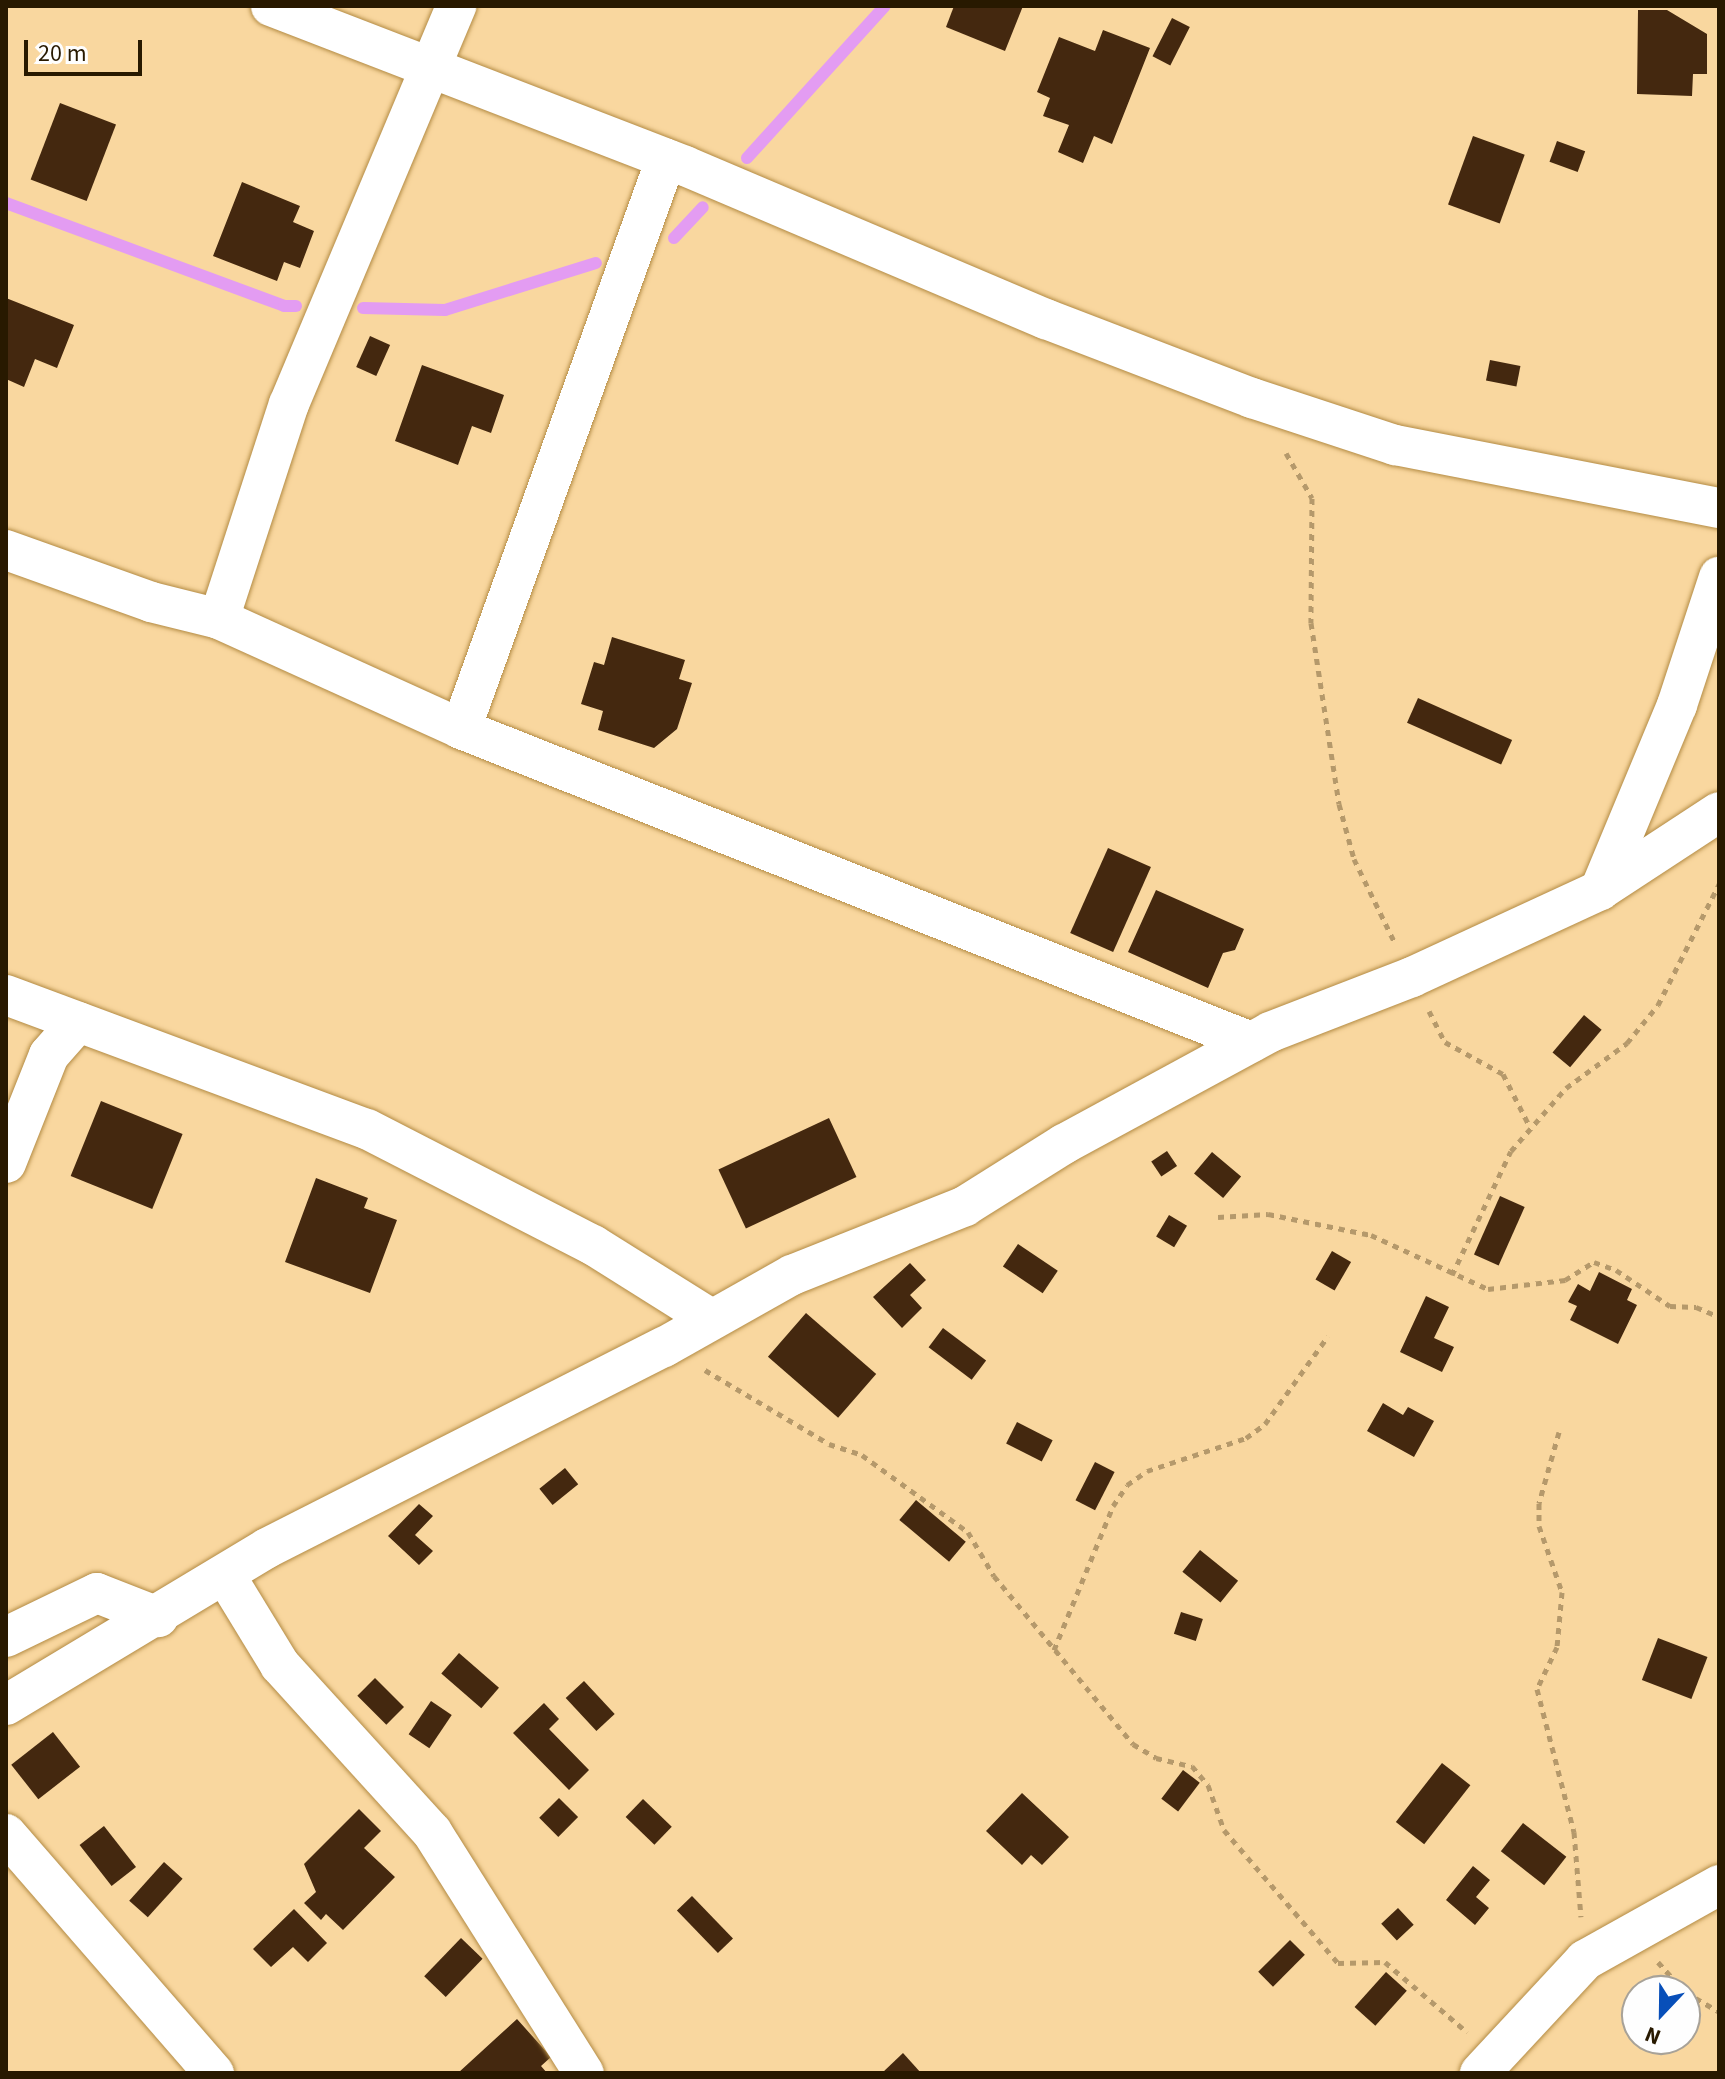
<!DOCTYPE html>
<html>
<head>
<meta charset="utf-8">
<style>
  body { margin:0 }
  #map { position:relative; width:1725px; height:2079px; overflow:hidden; background:#f9d79f; font-family:"Source Sans 3",sans-serif }
  div>[style] { position:absolute }
  .stream>* { height:12px; margin:-6px; padding:0 6px; transform-origin:6px; border-radius:6px; background:#e39cf2 }
  .building>* { inset:0; background:#44280f; transform-origin:0 0 }
  .path>* { height:5px; margin-top:-2.5px; transform-origin:0; background:repeating-linear-gradient(90deg,#b5996b 0 6px,transparent 0 12px) }
  .roads { filter:drop-shadow(0 0 2px #b38b44) drop-shadow(0 0 2px #b38b44) }
  .minor>* { height:40px; margin:-20px; padding:0 20px; transform-origin:20px; border-radius:20px; background:#fff }
  span { translate:-50% -50%; white-space:nowrap; text-align:center; line-height:1.15; -webkit-text-stroke:8px #fefefe; paint-order:stroke }
  .frame { position:absolute; inset:0; border:8px solid #281900; pointer-events:none }
  .north { position:absolute; left:1621px; top:1975px; width:80px; height:80px; box-sizing:border-box; background:#fefefe; border:2px solid #a8a298; border-radius:50%; rotate:202deg; font-size:22px; font-weight:700; line-height:32px; text-align:center; color:#281900 }
  .north::after { content:''; display:block; margin:auto; width:28px; height:36px; background:#084fb9; clip-path:polygon(50% 0,100% 100%,50% 72%,0 100%) }
  .scale { position:absolute; left:24px; top:40px; width:118px; height:36px; box-sizing:border-box; border:4px solid #281900; border-top:0; padding-left:10px; font-size:24px; line-height:28px; white-space:nowrap; color:#281900; -webkit-text-stroke:6px #fefefe; paint-order:stroke }
</style>
</head>
<body>
<div id="map">
  <div class="stream">
    <i style="left:747px;top:158px;width:205px;rotate:-47.8deg"></i>
    <i style="left:6px;top:203px;width:296px;rotate:20.3deg"></i>
    <i style="left:284px;top:306px;width:12px"></i>
    <i style="left:674px;top:238px;width:42px;rotate:-46.9deg"></i>
    <i style="left:363px;top:308px;width:82px;rotate:1.4deg"></i>
    <i style="left:445px;top:310px;width:158px;rotate:-17.3deg"></i>
  </div>
  <div class="building">
    <i style="clip-path:polygon(954px 6px,1023px 6px,1005px 51px,946px 27px)"></i>
    <i style="clip-path:polygon(1638px 10px,1667px 10px,1707px 34px,1707px 74px,1693px 74px,1692px 96px,1637px 94px)"></i>
    <i style="left:1172px;top:18px;width:20px;height:43px;rotate:27deg"></i>
    <i style="clip-path:polygon(1103px 30px,1150px 48px,1112px 144px,1094px 136px,1083px 163px,1058px 152px,1069px 125px,1043px 116px,1050px 98px,1037px 92px,1059px 37px,1095px 51px)"></i>
    <i style="left:60px;top:103px;width:60px;height:82px;rotate:21deg"></i>
    <i style="left:1473px;top:136px;width:55px;height:73px;rotate:20deg"></i>
    <i style="left:1557px;top:141px;width:30px;height:22px;rotate:20deg"></i>
    <i style="clip-path:polygon(242px 182px,300px 206px,293px 222px,314px 231px,300px 268px,284px 262px,277px 281px,213px 256px)"></i>
    <i style="clip-path:polygon(6px 298px,74px 325px,57px 368px,35px 359px,24px 387px,6px 379px)"></i>
    <i style="left:370px;top:336px;width:22px;height:34px;rotate:24deg"></i>
    <i style="left:1490px;top:360px;width:31px;height:21px;rotate:11deg"></i>
    <i style="clip-path:polygon(422px 365px,504px 395px,491px 433px,472px 426px,458px 465px,395px 441px)"></i>
    <i style="clip-path:polygon(612px 637px,685px 660px,679px 679px,692px 683px,677px 729px,654px 748px,598px 730px,603px 711px,581px 704px,594px 662px,604px 665px)"></i>
    <i style="left:1418px;top:698px;width:103px;height:27px;rotate:24deg"></i>
    <i style="left:1108px;top:848px;width:47px;height:93px;rotate:24deg"></i>
    <i style="clip-path:polygon(1156px 890px,1244px 929px,1235px 950px,1223px 953px,1208px 988px,1128px 952px)"></i>
    <i style="left:1584px;top:1015px;width:23px;height:49px;rotate:40deg"></i>
    <i style="left:101px;top:1101px;width:88px;height:81px;rotate:22deg"></i>
    <i style="left:829px;top:1118px;width:65px;height:122px;rotate:65deg"></i>
    <i style="left:1167px;top:1151px;width:18px;height:19px;rotate:56deg"></i>
    <i style="left:1212px;top:1152px;width:38px;height:28px;rotate:40deg"></i>
    <i style="clip-path:polygon(316px 1178px,368px 1198px,364px 1208px,397px 1220px,370px 1293px,285px 1262px)"></i>
    <i style="left:1500px;top:1196px;width:27px;height:64px;rotate:24deg"></i>
    <i style="left:1169px;top:1215px;width:21px;height:25px;rotate:31deg"></i>
    <i style="left:1018px;top:1244px;width:48px;height:27px;rotate:34deg"></i>
    <i style="left:1332px;top:1251px;width:22px;height:33px;rotate:30deg"></i>
    <i style="clip-path:polygon(910px 1263px,926px 1280px,910px 1295px,922px 1308px,902px 1328px,873px 1297px)"></i>
    <i style="clip-path:polygon(1599px 1272px,1632px 1289px,1627px 1300px,1637px 1305px,1618px 1344px,1570px 1320px,1577px 1306px,1568px 1302px,1578px 1284px,1590px 1291px)"></i>
    <i style="clip-path:polygon(1426px 1296px,1449px 1307px,1434px 1338px,1454px 1347px,1442px 1372px,1400px 1352px)"></i>
    <i style="left:806px;top:1313px;width:93px;height:58px;rotate:41deg"></i>
    <i style="left:943px;top:1328px;width:54px;height:24px;rotate:37deg"></i>
    <i style="clip-path:polygon(1383px 1403px,1403px 1415px,1408px 1407px,1434px 1421px,1414px 1457px,1367px 1431px)"></i>
    <i style="left:1017px;top:1422px;width:40px;height:24px;rotate:27deg"></i>
    <i style="left:1095px;top:1462px;width:22px;height:43px;rotate:27deg"></i>
    <i style="left:565px;top:1468px;width:21px;height:33px;rotate:51deg"></i>
    <i style="left:916px;top:1500px;width:65px;height:26px;rotate:40deg"></i>
    <i style="clip-path:polygon(419px 1504px,433px 1516px,415px 1535px,433px 1551px,419px 1565px,388px 1536px)"></i>
    <i style="left:1200px;top:1550px;width:49px;height:28px;rotate:39deg"></i>
    <i style="left:1181px;top:1612px;width:23px;height:23px;rotate:18deg"></i>
    <i style="left:1658px;top:1638px;width:53px;height:45px;rotate:21deg"></i>
    <i style="left:459px;top:1653px;width:53px;height:27px;rotate:41deg"></i>
    <i style="left:375px;top:1678px;width:41px;height:25px;rotate:45deg"></i>
    <i style="left:584px;top:1681px;width:45px;height:25px;rotate:47deg"></i>
    <i style="left:431px;top:1701px;width:25px;height:40px;rotate:34deg"></i>
    <i style="clip-path:polygon(544px 1703px,559px 1719px,549px 1729px,589px 1770px,569px 1790px,513px 1733px)"></i>
    <i style="left:53px;top:1732px;width:44px;height:53px;rotate:52deg"></i>
    <i style="left:1442px;top:1763px;width:36px;height:75px;rotate:38deg"></i>
    <i style="left:1183px;top:1770px;width:21px;height:36px;rotate:37deg"></i>
    <i style="clip-path:polygon(1022px 1793px,1069px 1837px,1042px 1865px,1031px 1855px,1022px 1865px,986px 1831px)"></i>
    <i style="left:559px;top:1798px;width:27px;height:28px;rotate:45deg"></i>
    <i style="left:643px;top:1799px;width:40px;height:25px;rotate:44deg"></i>
    <i style="clip-path:polygon(359px 1809px,381px 1831px,364px 1848px,395px 1877px,343px 1930px,326px 1914px,321px 1920px,304px 1903px,316px 1892px,304px 1864px)"></i>
    <i style="left:1523px;top:1823px;width:55px;height:36px;rotate:38deg"></i>
    <i style="left:104px;top:1826px;width:52px;height:31px;rotate:52deg"></i>
    <i style="left:164px;top:1862px;width:25px;height:52px;rotate:42deg"></i>
    <i style="clip-path:polygon(1473px 1866px,1490px 1880px,1476px 1897px,1489px 1908px,1475px 1925px,1446px 1900px)"></i>
    <i style="left:692px;top:1896px;width:59px;height:21px;rotate:46deg"></i>
    <i style="left:1398px;top:1908px;width:23px;height:23px;rotate:47deg"></i>
    <i style="clip-path:polygon(294px 1909px,327px 1943px,308px 1962px,293px 1947px,271px 1967px,253px 1949px)"></i>
    <i style="left:461px;top:1938px;width:30px;height:53px;rotate:44deg"></i>
    <i style="left:1290px;top:1940px;width:21px;height:45px;rotate:45deg"></i>
    <i style="left:1386px;top:1972px;width:28px;height:47px;rotate:42deg"></i>
    <i style="clip-path:polygon(517px 2019px,551px 2057px,541px 2066px,547px 2073px,458px 2073px)"></i>
    <i style="clip-path:polygon(903px 2053px,921px 2073px,882px 2073px)"></i>
  </div>
  <div class="path">
    <i style="left:1286px;top:453px;width:52px;rotate:60deg"></i>
    <i style="left:1312px;top:498px;width:125px;rotate:90.5deg"></i>
    <i style="left:1311px;top:623px;width:183px;rotate:81.2deg"></i>
    <i style="left:1339px;top:804px;width:57px;rotate:74.7deg"></i>
    <i style="left:1354px;top:859px;width:91px;rotate:64deg"></i>
    <i style="left:1429px;top:1011px;width:35px;rotate:63deg"></i>
    <i style="left:1445px;top:1042px;width:66px;rotate:28.9deg"></i>
    <i style="left:1503px;top:1074px;width:57px;rotate:63deg"></i>
    <i style="left:1218px;top:1217px;width:50px;rotate:-3.4deg"></i>
    <i style="left:1268px;top:1214px;width:105px;rotate:11.5deg"></i>
    <i style="left:1371px;top:1235px;width:129px;rotate:24.8deg"></i>
    <i style="left:1488px;top:1289px;width:78px;rotate:-6.7deg"></i>
    <i style="left:1565px;top:1280px;width:34px;rotate:-32deg"></i>
    <i style="left:1594px;top:1262px;width:23px;rotate:20deg"></i>
    <i style="left:1616px;top:1270px;width:65px;rotate:33.7deg"></i>
    <i style="left:1670px;top:1306px;width:26px;rotate:2deg"></i>
    <i style="left:1696px;top:1307px;width:25px;rotate:23deg"></i>
    <i style="left:1452px;top:1275px;width:137px;rotate:-64.6deg"></i>
    <i style="left:1511px;top:1151px;width:84px;rotate:-48.9deg"></i>
    <i style="left:1566px;top:1088px;width:76px;rotate:-36.4deg"></i>
    <i style="left:1627px;top:1043px;width:49px;rotate:-50.8deg"></i>
    <i style="left:1658px;top:1005px;width:136px;rotate:-63.2deg"></i>
    <i style="left:705px;top:1370px;width:144px;rotate:30.8deg"></i>
    <i style="left:829px;top:1444px;width:35px;rotate:18deg"></i>
    <i style="left:862px;top:1455px;width:131px;rotate:36deg"></i>
    <i style="left:968px;top:1532px;width:51px;rotate:59.4deg"></i>
    <i style="left:994px;top:1576px;width:218px;rotate:50.4deg"></i>
    <i style="left:1133px;top:1744px;width:27px;rotate:31deg"></i>
    <i style="left:1156px;top:1758px;width:37px;rotate:13deg"></i>
    <i style="left:1192px;top:1766px;width:25px;rotate:50deg"></i>
    <i style="left:1208px;top:1785px;width:48px;rotate:70.4deg"></i>
    <i style="left:1224px;top:1830px;width:175px;rotate:49.4deg"></i>
    <i style="left:1338px;top:1963px;width:47px;rotate:-1.2deg"></i>
    <i style="left:1385px;top:1962px;width:108px;rotate:40.5deg"></i>
    <i style="left:1559px;top:1432px;width:74px;rotate:105.7deg"></i>
    <i style="left:1539px;top:1503px;width:23px;rotate:90deg"></i>
    <i style="left:1539px;top:1526px;width:70px;rotate:70.8deg"></i>
    <i style="left:1562px;top:1592px;width:55px;rotate:95.2deg"></i>
    <i style="left:1557px;top:1647px;width:47px;rotate:115.5deg"></i>
    <i style="left:1537px;top:1689px;width:148px;rotate:75.5deg"></i>
    <i style="left:1574px;top:1832px;width:85px;rotate:85.3deg"></i>
    <i style="left:1054px;top:1650px;width:156px;rotate:-67.7deg"></i>
    <i style="left:1113px;top:1506px;width:25px;rotate:-56deg"></i>
    <i style="left:1127px;top:1485px;width:24px;rotate:-35deg"></i>
    <i style="left:1147px;top:1471px;width:104px;rotate:-18.4deg"></i>
    <i style="left:1246px;top:1438px;width:24px;rotate:-36deg"></i>
    <i style="left:1265px;top:1424px;width:108px;rotate:-54.4deg"></i>
    <i style="left:1658px;top:1962px;width:39px;rotate:48deg"></i>
    <i style="left:1685px;top:1992px;width:39px;rotate:30deg"></i>
  </div>
  <div class="roads">
    <div class="minor">
      <i style="left:271px;top:6px;width:444px;rotate:21.1deg"></i>
      <i style="left:685px;top:166px;width:392px;rotate:23deg"></i>
      <i style="left:1046px;top:319px;width:221px;rotate:21deg"></i>
      <i style="left:1252px;top:398px;width:151px;rotate:18.2deg"></i>
      <i style="left:1395px;top:445px;width:330px;rotate:11deg"></i>
      <i style="left:6px;top:550px;width:154px;rotate:19.7deg"></i>
      <i style="left:151px;top:602px;width:70px;rotate:14deg"></i>
      <i style="left:219px;top:619px;width:266px;rotate:24.4deg"></i>
      <i style="left:461px;top:729px;width:850px;rotate:21.61deg"></i>
      <i style="left:219px;top:619px;width:226px;rotate:-72deg"></i>
      <i style="left:289px;top:404px;width:432px;rotate:-67.2deg"></i>
      <i style="left:461px;top:729px;width:606px;rotate:-70.22deg"></i>
      <i style="left:1600px;top:890px;width:200px;rotate:-67.4deg"></i>
      <i style="left:1677px;top:705px;width:135px;rotate:-71.8deg"></i>
      <i style="left:6px;top:995px;width:385px;rotate:20.4deg"></i>
      <i style="left:367px;top:1129px;width:254px;rotate:27.2deg"></i>
      <i style="left:593px;top:1245px;width:139px;rotate:32.1deg"></i>
      <i style="left:6px;top:1163px;width:116px;rotate:-68.3deg"></i>
      <i style="left:49px;top:1055px;width:44px;rotate:-48.7deg"></i>
      <i style="left:225px;top:1575px;width:105px;rotate:58.6deg"></i>
      <i style="left:280px;top:1665px;width:226px;rotate:47.7deg"></i>
      <i style="left:432px;top:1832px;width:285px;rotate:57.8deg"></i>
      <i style="left:6px;top:1637px;width:101px;rotate:-25.8deg"></i>
      <i style="left:97px;top:1593px;width:66px;rotate:21.5deg"></i>
      <i style="left:6px;top:1705px;width:305px;rotate:-31deg"></i>
      <i style="left:267px;top:1548px;width:445px;rotate:-26.9deg"></i>
      <i style="left:664px;top:1347px;width:147px;rotate:-29.4deg"></i>
      <i style="left:792px;top:1275px;width:186px;rotate:-21.7deg"></i>
      <i style="left:965px;top:1206px;width:117px;rotate:-32.1deg"></i>
      <i style="left:1064px;top:1144px;width:234px;rotate:-28.5deg"></i>
      <i style="left:1270px;top:1032px;width:152px;rotate:-21.2deg"></i>
      <i style="left:1412px;top:977px;width:207px;rotate:-24.8deg"></i>
      <i style="left:1600px;top:890px;width:142px;rotate:-33.2deg"></i>
      <i style="left:6px;top:1834px;width:317px;rotate:49deg"></i>
      <i style="left:1480px;top:2073px;width:154px;rotate:-47.1deg"></i>
      <i style="left:1585px;top:1960px;width:154px;rotate:-29.2deg"></i>
    </div>
  </div>
  <div class="frame"></div>
  <div class="north">N</div>
  <div class="scale">20 m</div>
</div>
</body>
</html>
